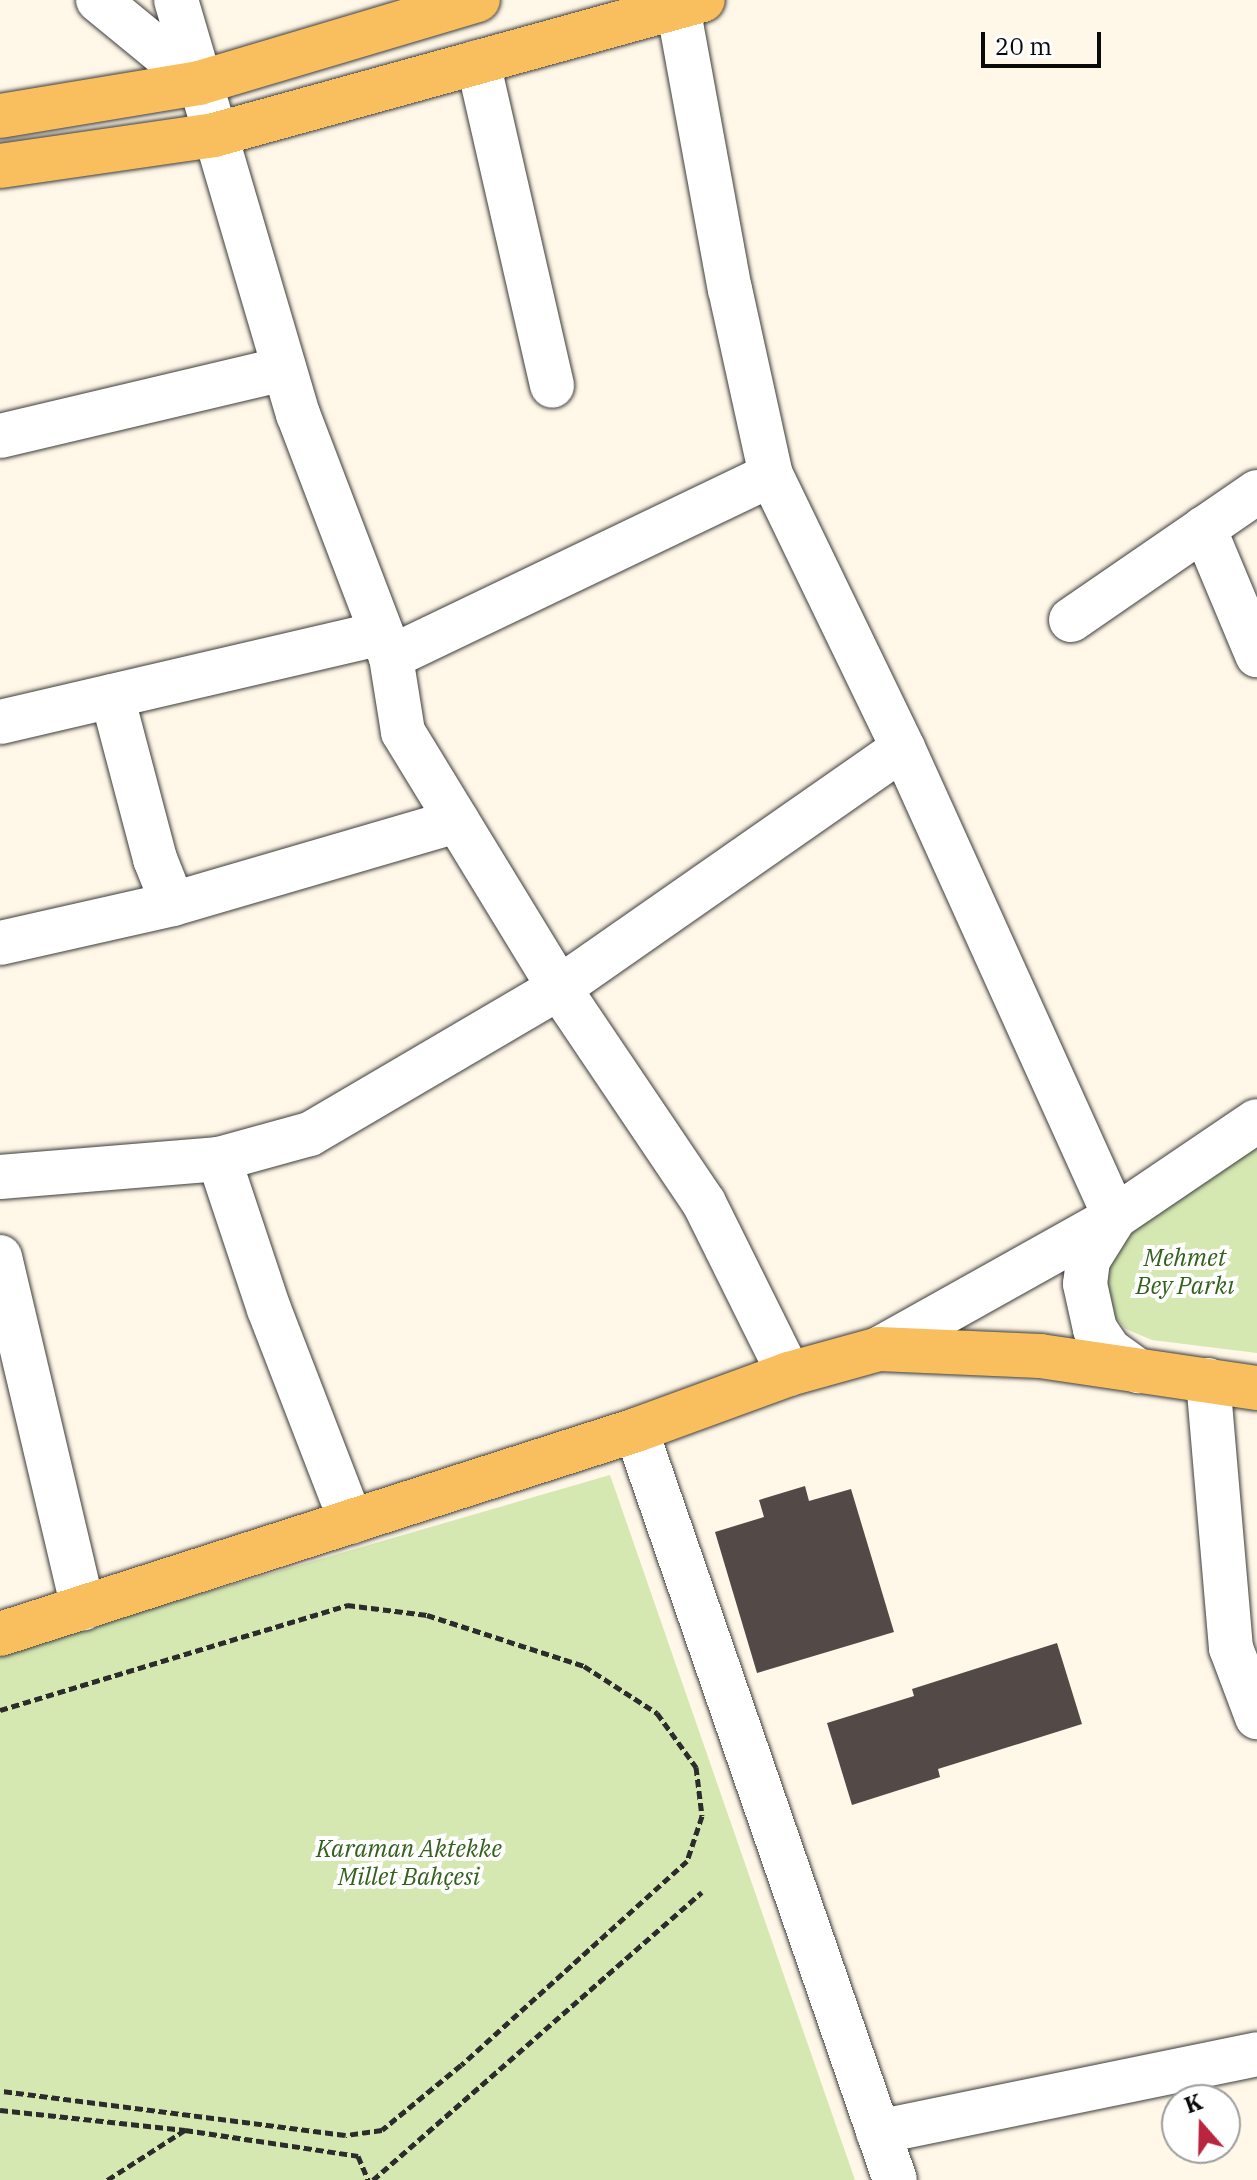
<!DOCTYPE html>
<html>
<head>
<meta charset="utf-8">
<style>
  body { margin:0 }
  #map { position:relative; width:1257px; height:2180px; overflow:hidden; background:#fff7e7; font-family:"IBM Plex Serif",serif }
  div>[style] { position:absolute }
  .green>* { inset:0; background:#d5e8b2 }
  .building>* { inset:0; background:#534a47 }
  .path>* { height:5px; margin-top:-2.5px; transform-origin:0; background:repeating-linear-gradient(90deg,#2c2c2c 0 8px,transparent 0 12px) }
  .roads { filter:drop-shadow(0 0 2px #3d3d3d) drop-shadow(0 0 2px #3d3d3d) }
  .minor>* { height:44px; margin:-22px; padding:0 22px; transform-origin:22px; border-radius:22px; background:#fff }
  .major>* { height:44px; margin:-22px; padding:0 22px; transform-origin:22px; border-radius:22px; background:#f9be5e }
  span { translate:-50% -50%; white-space:nowrap; text-align:center; line-height:1.15; -webkit-text-stroke:8px #fff; paint-order:stroke }
  .park-label { font-size:24px; color:#33601c; font-style:italic }
  .north { position:absolute; left:1161px; top:2084px; width:80px; height:80px; box-sizing:border-box; background:#fff; border:2px solid #9d9d9d; border-radius:50%; rotate:340deg; font-size:22px; font-weight:700; line-height:32px; text-align:center; color:#0a0a0a }
  .north::after { content:''; display:block; margin:auto; width:28px; height:36px; background:#b9243f; clip-path:polygon(50% 0,100% 100%,50% 72%,0 100%) }
  .scale { position:absolute; left:981px; top:32px; width:120px; height:36px; box-sizing:border-box; border:4px solid #0a0a0a; border-top:0; padding-left:10px; font-size:24px; line-height:28px; white-space:nowrap; color:#0a0a0a; -webkit-text-stroke:6px #fff; paint-order:stroke }
</style>
</head>
<body>
<div id="map">
  <div class="green">
    <i style="clip-path:polygon(1257px 1132px,1257px 1353px,1152px 1340px,1126px 1329px,1111px 1312px,1101px 1292px,1112px 1239px)"></i>
    <i style="clip-path:polygon(610px 1475px,855px 2180px,0 2180px,0 1652px)"></i>
  </div>
  <div class="building">
    <i style="clip-path:polygon(805px 1486px,809px 1501px,851px 1489px,894px 1632px,757px 1673px,715px 1532px,764px 1517px,759px 1500px)"></i>
    <i style="clip-path:polygon(1057px 1643px,1082px 1724px,938px 1769px,940px 1777px,852px 1805px,827px 1723px,914px 1696px,912px 1689px)"></i>
  </div>
  <div class="path">
    <i style="left:0;top:1710px;width:363px;rotate:-16.8deg"></i>
    <i style="left:347px;top:1605px;width:81px;rotate:7.1deg"></i>
    <i style="left:427px;top:1615px;width:165px;rotate:18deg"></i>
    <i style="left:584px;top:1666px;width:87px;rotate:32.8deg"></i>
    <i style="left:657px;top:1713px;width:67px;rotate:54.2deg"></i>
    <i style="left:696px;top:1767px;width:49px;rotate:83deg"></i>
    <i style="left:702px;top:1816px;width:47px;rotate:108.4deg"></i>
    <i style="left:687px;top:1861px;width:304px;rotate:137.9deg"></i>
    <i style="left:461px;top:2065px;width:102px;rotate:140.6deg"></i>
    <i style="left:382px;top:2130px;width:37px;rotate:172deg"></i>
    <i style="left:345px;top:2135px;width:348px;rotate:-172.7deg"></i>
    <i style="left:0;top:2110px;width:186px;rotate:6.2deg"></i>
    <i style="left:185px;top:2130px;width:93px;rotate:147.3deg"></i>
    <i style="left:185px;top:2130px;width:175px;rotate:8.5deg"></i>
    <i style="left:358px;top:2156px;width:26px;rotate:67deg"></i>
    <i style="left:373px;top:2180px;width:437px;rotate:-41.2deg"></i>
  </div>
  <div class="roads">
    <div class="minor">
      <i style="left:98px;top:0;width:131px;rotate:39.4deg"></i>
      <i style="left:176px;top:0;width:432px;rotate:73.6deg"></i>
      <i style="left:298px;top:414px;width:260px;rotate:69.1deg"></i>
      <i style="left:391px;top:657px;width:76px;rotate:80.9deg"></i>
      <i style="left:403px;top:732px;width:300px;rotate:58.6deg"></i>
      <i style="left:559px;top:988px;width:259px;rotate:56deg"></i>
      <i style="left:704px;top:1203px;width:191px;rotate:63.6deg"></i>
      <i style="left:678px;top:7px;width:287px;rotate:79.6deg"></i>
      <i style="left:730px;top:289px;width:190px;rotate:77.6deg"></i>
      <i style="left:771px;top:475px;width:303px;rotate:64.2deg"></i>
      <i style="left:903px;top:748px;width:515px;rotate:65.68deg"></i>
      <i style="left:1115px;top:1217px;width:51px;rotate:122.1deg"></i>
      <i style="left:1088px;top:1260px;width:24px;rotate:97deg"></i>
      <i style="left:1085px;top:1284px;width:46px;rotate:77.5deg"></i>
      <i style="left:1095px;top:1329px;width:25px;rotate:56deg"></i>
      <i style="left:1109px;top:1350px;width:36px;rotate:36deg"></i>
      <i style="left:478px;top:62px;width:332px;rotate:77.1deg"></i>
      <i style="left:0;top:436px;width:292px;rotate:-13.3deg"></i>
      <i style="left:1204px;top:528px;width:138px;rotate:67.3deg"></i>
      <i style="left:1071px;top:620px;width:226px;rotate:-34.5deg"></i>
      <i style="left:391px;top:657px;width:421px;rotate:-25.6deg"></i>
      <i style="left:112px;top:696px;width:169px;rotate:75.2deg"></i>
      <i style="left:155px;top:859px;width:48px;rotate:68.2deg"></i>
      <i style="left:0;top:722px;width:391px;rotate:-13.1deg"></i>
      <i style="left:0;top:943px;width:177px;rotate:-12.7deg"></i>
      <i style="left:173px;top:904px;width:296px;rotate:-16.3deg"></i>
      <i style="left:219px;top:1159px;width:158px;rotate:71.6deg"></i>
      <i style="left:269px;top:1309px;width:228px;rotate:68.9deg"></i>
      <i style="left:0;top:1177px;width:220px;rotate:-4.7deg"></i>
      <i style="left:219px;top:1159px;width:94px;rotate:-15.4deg"></i>
      <i style="left:310px;top:1134px;width:289px;rotate:-30.4deg"></i>
      <i style="left:559px;top:988px;width:419px;rotate:-34.9deg"></i>
      <i style="left:0;top:1257px;width:361px;rotate:76.7deg"></i>
      <i style="left:879px;top:1349px;width:270px;rotate:-29.2deg"></i>
      <i style="left:1115px;top:1217px;width:171px;rotate:-34.1deg"></i>
      <i style="left:1208px;top:1380px;width:269px;rotate:85.1deg"></i>
      <i style="left:1231px;top:1648px;width:74px;rotate:69.4deg"></i>
      <i style="left:636px;top:1430px;width:793px;rotate:70.95deg"></i>
      <i style="left:878px;top:2132px;width:387px;rotate:-11.6deg"></i>
    </div>
    <div class="major">
      <i style="left:0;top:116px;width:202px;rotate:-9.4deg"></i>
      <i style="left:199px;top:83px;width:291px;rotate:-16.6deg"></i>
      <i style="left:0;top:166px;width:216px;rotate:-8.2deg"></i>
      <i style="left:214px;top:135px;width:507px;rotate:-15.43deg"></i>
      <i style="left:0;top:1634px;width:668px;rotate:-17.78deg"></i>
      <i style="left:636px;top:1430px;width:163px;rotate:-20.1deg"></i>
      <i style="left:789px;top:1374px;width:93px;rotate:-15.5deg"></i>
      <i style="left:879px;top:1349px;width:161px;rotate:2.5deg"></i>
      <i style="left:1040px;top:1356px;width:219px;rotate:8.4deg"></i>
    </div>
  </div>
  <div class="park-label">
    <span style="left:1185px;top:1272px">Mehmet<br>Bey Parkı</span>
    <span style="left:409px;top:1863px">Karaman Aktekke<br>Millet Bahçesi</span>
  </div>
  <div class="north">K</div>
  <div class="scale">20 m</div>
</div>
</body>
</html>
